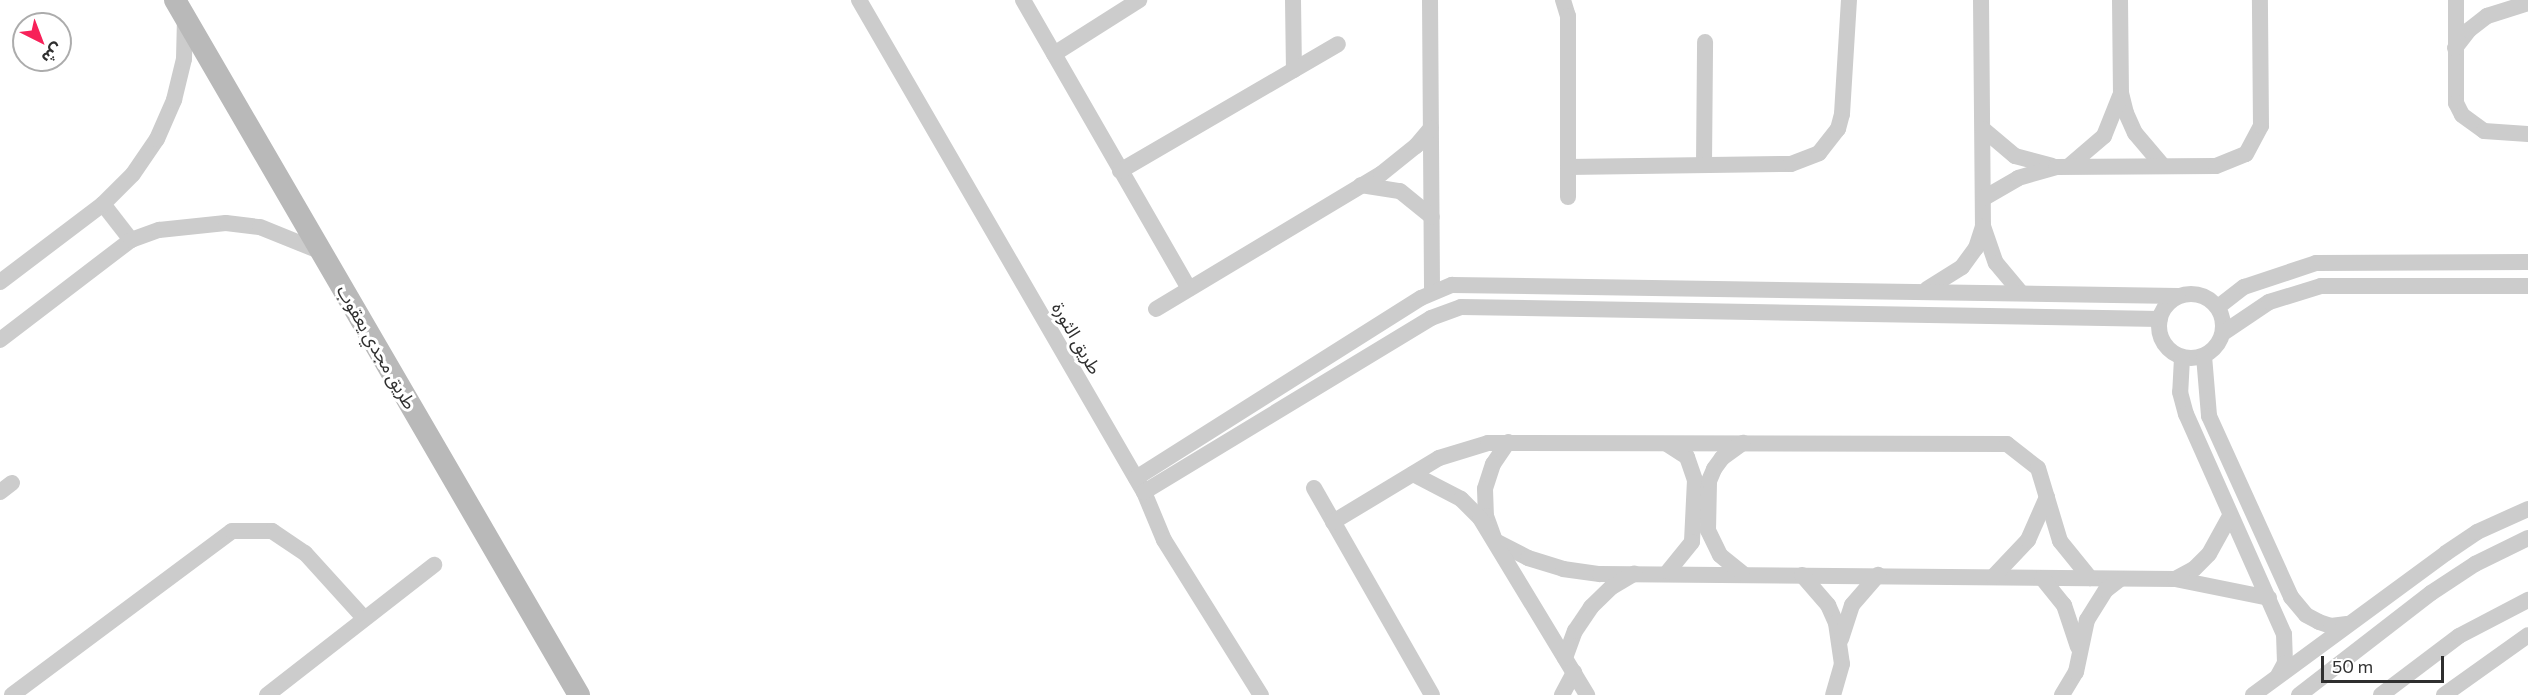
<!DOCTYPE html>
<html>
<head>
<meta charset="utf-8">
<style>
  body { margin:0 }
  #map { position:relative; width:2528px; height:695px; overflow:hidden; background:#fff; font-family:Commissioner,"Noto Sans Arabic",sans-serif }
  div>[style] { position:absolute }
  .street>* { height:16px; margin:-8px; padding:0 8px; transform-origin:8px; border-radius:8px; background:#ccc }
  .street>.ring { margin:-8px; padding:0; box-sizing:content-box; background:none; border:16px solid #ccc; border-radius:50% }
  .secondary>* { height:22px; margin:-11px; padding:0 11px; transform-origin:11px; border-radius:11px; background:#b9b9b9 }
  span { translate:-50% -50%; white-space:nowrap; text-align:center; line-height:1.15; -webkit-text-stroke:6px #fff; paint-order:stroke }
  .street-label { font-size:18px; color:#2f2f2f }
  .north { position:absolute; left:12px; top:12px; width:60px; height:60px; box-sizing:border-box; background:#fff; border:2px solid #acacac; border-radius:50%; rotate:138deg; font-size:16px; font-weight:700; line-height:24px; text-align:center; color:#2f2f2f }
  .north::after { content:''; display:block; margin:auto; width:21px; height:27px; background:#f72159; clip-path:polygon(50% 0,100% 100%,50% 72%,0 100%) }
  .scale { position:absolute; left:2321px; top:656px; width:123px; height:27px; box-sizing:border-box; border:3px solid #2f2f2f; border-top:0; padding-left:8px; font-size:18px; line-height:21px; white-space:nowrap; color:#2f2f2f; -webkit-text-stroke:4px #fff; paint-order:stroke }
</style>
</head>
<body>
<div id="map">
  <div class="street">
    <i style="left:859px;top:0;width:569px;rotate:59.92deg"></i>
    <i style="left:1144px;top:492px;width:52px;rotate:67.4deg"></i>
    <i style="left:1164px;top:540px;width:183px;rotate:58deg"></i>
    <i style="left:1023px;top:0;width:333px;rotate:60.1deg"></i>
    <i style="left:1293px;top:0;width:70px;rotate:89.2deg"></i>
    <i style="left:1430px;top:0;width:292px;rotate:89.6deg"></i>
    <i style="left:1563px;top:0;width:17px;rotate:73deg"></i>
    <i style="left:1568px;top:16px;width:181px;rotate:90deg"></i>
    <i style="left:1981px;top:0;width:226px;rotate:89.5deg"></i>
    <i style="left:1983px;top:226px;width:39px;rotate:71deg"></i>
    <i style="left:1996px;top:263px;width:39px;rotate:50deg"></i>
    <i style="left:2120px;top:0;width:93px;rotate:89.4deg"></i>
    <i style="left:2121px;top:93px;width:21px;rotate:76deg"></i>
    <i style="left:2126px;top:113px;width:22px;rotate:66deg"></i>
    <i style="left:2135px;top:133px;width:43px;rotate:49.7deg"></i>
    <i style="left:2456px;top:0;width:103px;rotate:90deg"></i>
    <i style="left:2456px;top:103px;width:13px;rotate:63deg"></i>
    <i style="left:2462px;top:115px;width:27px;rotate:36deg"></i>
    <i style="left:2484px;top:131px;width:44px;rotate:3.9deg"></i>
    <i style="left:2455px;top:48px;width:23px;rotate:-52deg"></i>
    <i style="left:2469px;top:30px;width:23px;rotate:-38deg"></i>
    <i style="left:2487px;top:16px;width:43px;rotate:-17.6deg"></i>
    <i style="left:1054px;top:54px;width:101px;rotate:-32.4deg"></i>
    <i style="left:1983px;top:129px;width:42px;rotate:40.2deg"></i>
    <i style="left:2015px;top:156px;width:38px;rotate:15deg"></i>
    <i style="left:1704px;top:165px;width:123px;rotate:-89.5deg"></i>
    <i style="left:2069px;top:166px;width:46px;rotate:-40.6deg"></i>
    <i style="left:2104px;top:136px;width:43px;rotate:-68.2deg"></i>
    <i style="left:1568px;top:167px;width:223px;rotate:-0.8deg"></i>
    <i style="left:1791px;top:164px;width:30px;rotate:-21deg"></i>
    <i style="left:1819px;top:153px;width:31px;rotate:-52deg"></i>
    <i style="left:1838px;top:129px;width:16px;rotate:-75deg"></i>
    <i style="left:1842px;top:114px;width:114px;rotate:-86.5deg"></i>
    <i style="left:1120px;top:171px;width:252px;rotate:-30.2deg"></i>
    <i style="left:1361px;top:185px;width:39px;rotate:9deg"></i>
    <i style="left:1400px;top:191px;width:41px;rotate:39.1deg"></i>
    <i style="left:1984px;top:198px;width:39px;rotate:-30deg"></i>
    <i style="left:2018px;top:178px;width:40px;rotate:-16deg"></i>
    <i style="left:2056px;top:167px;width:160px;rotate:-0.4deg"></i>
    <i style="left:2216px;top:166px;width:32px;rotate:-22deg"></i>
    <i style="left:2246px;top:154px;width:32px;rotate:-62deg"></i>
    <i style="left:2261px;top:126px;width:126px;rotate:-90.5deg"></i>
    <i style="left:103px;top:204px;width:46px;rotate:52.1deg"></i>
    <i style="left:0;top:282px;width:129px;rotate:-37.1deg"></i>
    <i style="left:103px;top:204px;width:42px;rotate:-45deg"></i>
    <i style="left:133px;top:174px;width:42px;rotate:-55.6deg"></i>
    <i style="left:157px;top:139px;width:43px;rotate:-66.4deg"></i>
    <i style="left:174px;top:100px;width:42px;rotate:-76.3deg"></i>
    <i style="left:184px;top:59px;width:41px;rotate:-88.6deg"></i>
    <i style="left:1927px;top:289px;width:41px;rotate:-32.2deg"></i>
    <i style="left:1962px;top:267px;width:24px;rotate:-54deg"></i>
    <i style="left:1976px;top:248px;width:22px;rotate:-72deg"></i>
    <i class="ring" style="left:2159px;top:294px;width:48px;height:48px"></i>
    <i style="left:2218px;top:307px;width:33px;rotate:-38deg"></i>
    <i style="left:2244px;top:287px;width:76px;rotate:-18.4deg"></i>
    <i style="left:2316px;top:263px;width:212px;rotate:-0.3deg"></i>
    <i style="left:1156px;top:309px;width:262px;rotate:-31deg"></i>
    <i style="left:1381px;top:174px;width:45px;rotate:-38.7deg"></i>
    <i style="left:1416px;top:146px;width:23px;rotate:-50deg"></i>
    <i style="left:2223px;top:333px;width:55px;rotate:-34deg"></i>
    <i style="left:2269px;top:302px;width:54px;rotate:-17.1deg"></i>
    <i style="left:2321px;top:286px;width:207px"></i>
    <i style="left:0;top:340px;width:165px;rotate:-37.4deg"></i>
    <i style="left:131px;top:240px;width:30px;rotate:-20deg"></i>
    <i style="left:159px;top:230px;width:67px;rotate:-6deg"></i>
    <i style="left:226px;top:223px;width:34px;rotate:7deg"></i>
    <i style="left:260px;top:227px;width:67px;rotate:22deg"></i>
    <i style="left:2204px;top:356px;width:60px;rotate:85.2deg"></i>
    <i style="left:2209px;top:416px;width:199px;rotate:65.6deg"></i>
    <i style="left:2291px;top:597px;width:23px;rotate:50deg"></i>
    <i style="left:2306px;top:615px;width:15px;rotate:28deg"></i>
    <i style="left:2319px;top:622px;width:13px;rotate:18deg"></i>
    <i style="left:2331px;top:626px;width:16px;rotate:-7deg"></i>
    <i style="left:2182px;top:358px;width:34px;rotate:93deg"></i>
    <i style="left:2180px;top:392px;width:23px;rotate:75deg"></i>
    <i style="left:2186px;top:414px;width:241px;rotate:66deg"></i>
    <i style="left:2284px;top:634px;width:29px;rotate:88deg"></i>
    <i style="left:2285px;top:663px;width:13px;rotate:119deg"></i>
    <i style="left:1508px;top:442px;width:27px;rotate:124deg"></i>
    <i style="left:1493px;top:464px;width:26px;rotate:108deg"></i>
    <i style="left:1485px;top:489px;width:27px;rotate:88deg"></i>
    <i style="left:1486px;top:516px;width:27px;rotate:70deg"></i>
    <i style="left:1495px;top:541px;width:37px;rotate:27deg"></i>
    <i style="left:1528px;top:558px;width:37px;rotate:17deg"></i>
    <i style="left:1563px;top:569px;width:37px;rotate:8deg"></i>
    <i style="left:1600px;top:574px;width:575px;rotate:0.5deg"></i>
    <i style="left:2175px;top:579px;width:96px;rotate:11.4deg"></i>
    <i style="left:1667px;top:444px;width:24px;rotate:33deg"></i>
    <i style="left:1687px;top:457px;width:24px;rotate:71deg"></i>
    <i style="left:1695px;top:480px;width:62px;rotate:92.8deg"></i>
    <i style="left:1692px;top:542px;width:38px;rotate:129deg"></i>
    <i style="left:1413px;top:474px;width:54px;rotate:27.5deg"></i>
    <i style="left:1461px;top:499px;width:27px;rotate:45deg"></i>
    <i style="left:1480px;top:518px;width:207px;rotate:58.8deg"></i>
    <i style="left:1136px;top:478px;width:337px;rotate:-32.3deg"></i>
    <i style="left:1421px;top:298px;width:34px;rotate:-23deg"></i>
    <i style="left:1452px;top:285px;width:726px;rotate:0.87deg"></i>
    <i style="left:1314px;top:488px;width:238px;rotate:60.3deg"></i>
    <i style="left:0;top:492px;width:15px;rotate:-37deg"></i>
    <i style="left:1144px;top:492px;width:336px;rotate:-31.2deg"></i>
    <i style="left:1431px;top:318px;width:32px;rotate:-20deg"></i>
    <i style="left:1461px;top:307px;width:699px;rotate:0.98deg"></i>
    <i style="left:1333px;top:522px;width:124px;rotate:-31.1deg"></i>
    <i style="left:1439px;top:458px;width:51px;rotate:-17deg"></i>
    <i style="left:1488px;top:443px;width:519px;rotate:0.11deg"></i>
    <i style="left:2007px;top:444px;width:39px;rotate:38deg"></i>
    <i style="left:2038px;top:468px;width:76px;rotate:73.2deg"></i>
    <i style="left:2060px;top:541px;width:48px;rotate:51deg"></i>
    <i style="left:1742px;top:573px;width:28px;rotate:-141deg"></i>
    <i style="left:1720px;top:555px;width:28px;rotate:-116deg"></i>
    <i style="left:1708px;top:530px;width:49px;rotate:-88.8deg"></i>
    <i style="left:1709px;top:481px;width:13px;rotate:-67deg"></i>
    <i style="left:1714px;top:469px;width:14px;rotate:-54deg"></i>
    <i style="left:1722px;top:458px;width:26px;rotate:-36deg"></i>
    <i style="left:1802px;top:575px;width:40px;rotate:49deg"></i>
    <i style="left:1828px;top:605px;width:20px;rotate:66deg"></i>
    <i style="left:1836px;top:623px;width:41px;rotate:81.7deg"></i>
    <i style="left:1842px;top:664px;width:32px;rotate:106deg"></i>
    <i style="left:1993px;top:577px;width:51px;rotate:-46.6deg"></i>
    <i style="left:2028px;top:540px;width:47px;rotate:-66.2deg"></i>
    <i style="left:2042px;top:578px;width:35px;rotate:51deg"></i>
    <i style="left:2064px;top:605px;width:44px;rotate:71.6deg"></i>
    <i style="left:2175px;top:579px;width:21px;rotate:-28deg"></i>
    <i style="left:2194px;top:569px;width:21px;rotate:-45deg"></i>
    <i style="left:2209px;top:554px;width:43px;rotate:-61.1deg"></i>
    <i style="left:1841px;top:639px;width:36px;rotate:-72deg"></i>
    <i style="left:1852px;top:605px;width:40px;rotate:-49deg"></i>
    <i style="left:1565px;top:658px;width:29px;rotate:-70deg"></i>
    <i style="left:1575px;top:631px;width:29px;rotate:-56deg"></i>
    <i style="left:1591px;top:607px;width:29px;rotate:-44deg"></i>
    <i style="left:1612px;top:587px;width:26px;rotate:-31deg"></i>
    <i style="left:12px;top:695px;width:274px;rotate:-36.7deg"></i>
    <i style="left:232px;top:531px;width:40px"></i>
    <i style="left:272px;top:531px;width:40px;rotate:34deg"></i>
    <i style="left:305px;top:553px;width:88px;rotate:47.8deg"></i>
    <i style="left:267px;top:695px;width:212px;rotate:-37.9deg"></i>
    <i style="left:1562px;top:695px;width:26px;rotate:-62deg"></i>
    <i style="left:2062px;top:695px;width:27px;rotate:-59deg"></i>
    <i style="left:2076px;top:672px;width:53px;rotate:-78.1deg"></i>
    <i style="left:2087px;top:620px;width:36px;rotate:-58deg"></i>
    <i style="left:2106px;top:590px;width:18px;rotate:-38deg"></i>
    <i style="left:2253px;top:695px;width:240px;rotate:-36.3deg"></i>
    <i style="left:2446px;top:553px;width:37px;rotate:-34deg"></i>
    <i style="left:2477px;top:532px;width:56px;rotate:-24.3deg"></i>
    <i style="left:2299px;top:695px;width:167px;rotate:-37.7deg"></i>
    <i style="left:2431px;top:593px;width:53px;rotate:-33.4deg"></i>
    <i style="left:2475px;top:564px;width:59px;rotate:-26.1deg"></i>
    <i style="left:2381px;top:695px;width:98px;rotate:-37.1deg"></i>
    <i style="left:2459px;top:636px;width:78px;rotate:-27.6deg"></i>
    <i style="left:2444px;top:695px;width:103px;rotate:-35.5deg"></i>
  </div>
  <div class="secondary">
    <i style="left:175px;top:0;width:804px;rotate:59.83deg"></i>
  </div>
  <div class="street-label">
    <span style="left:1077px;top:338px;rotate:60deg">طريق الثورة</span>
    <span style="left:377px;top:347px;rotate:60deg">طريق مجدي يعقوب</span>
  </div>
  <div class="north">ش</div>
  <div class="scale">50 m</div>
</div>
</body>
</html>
